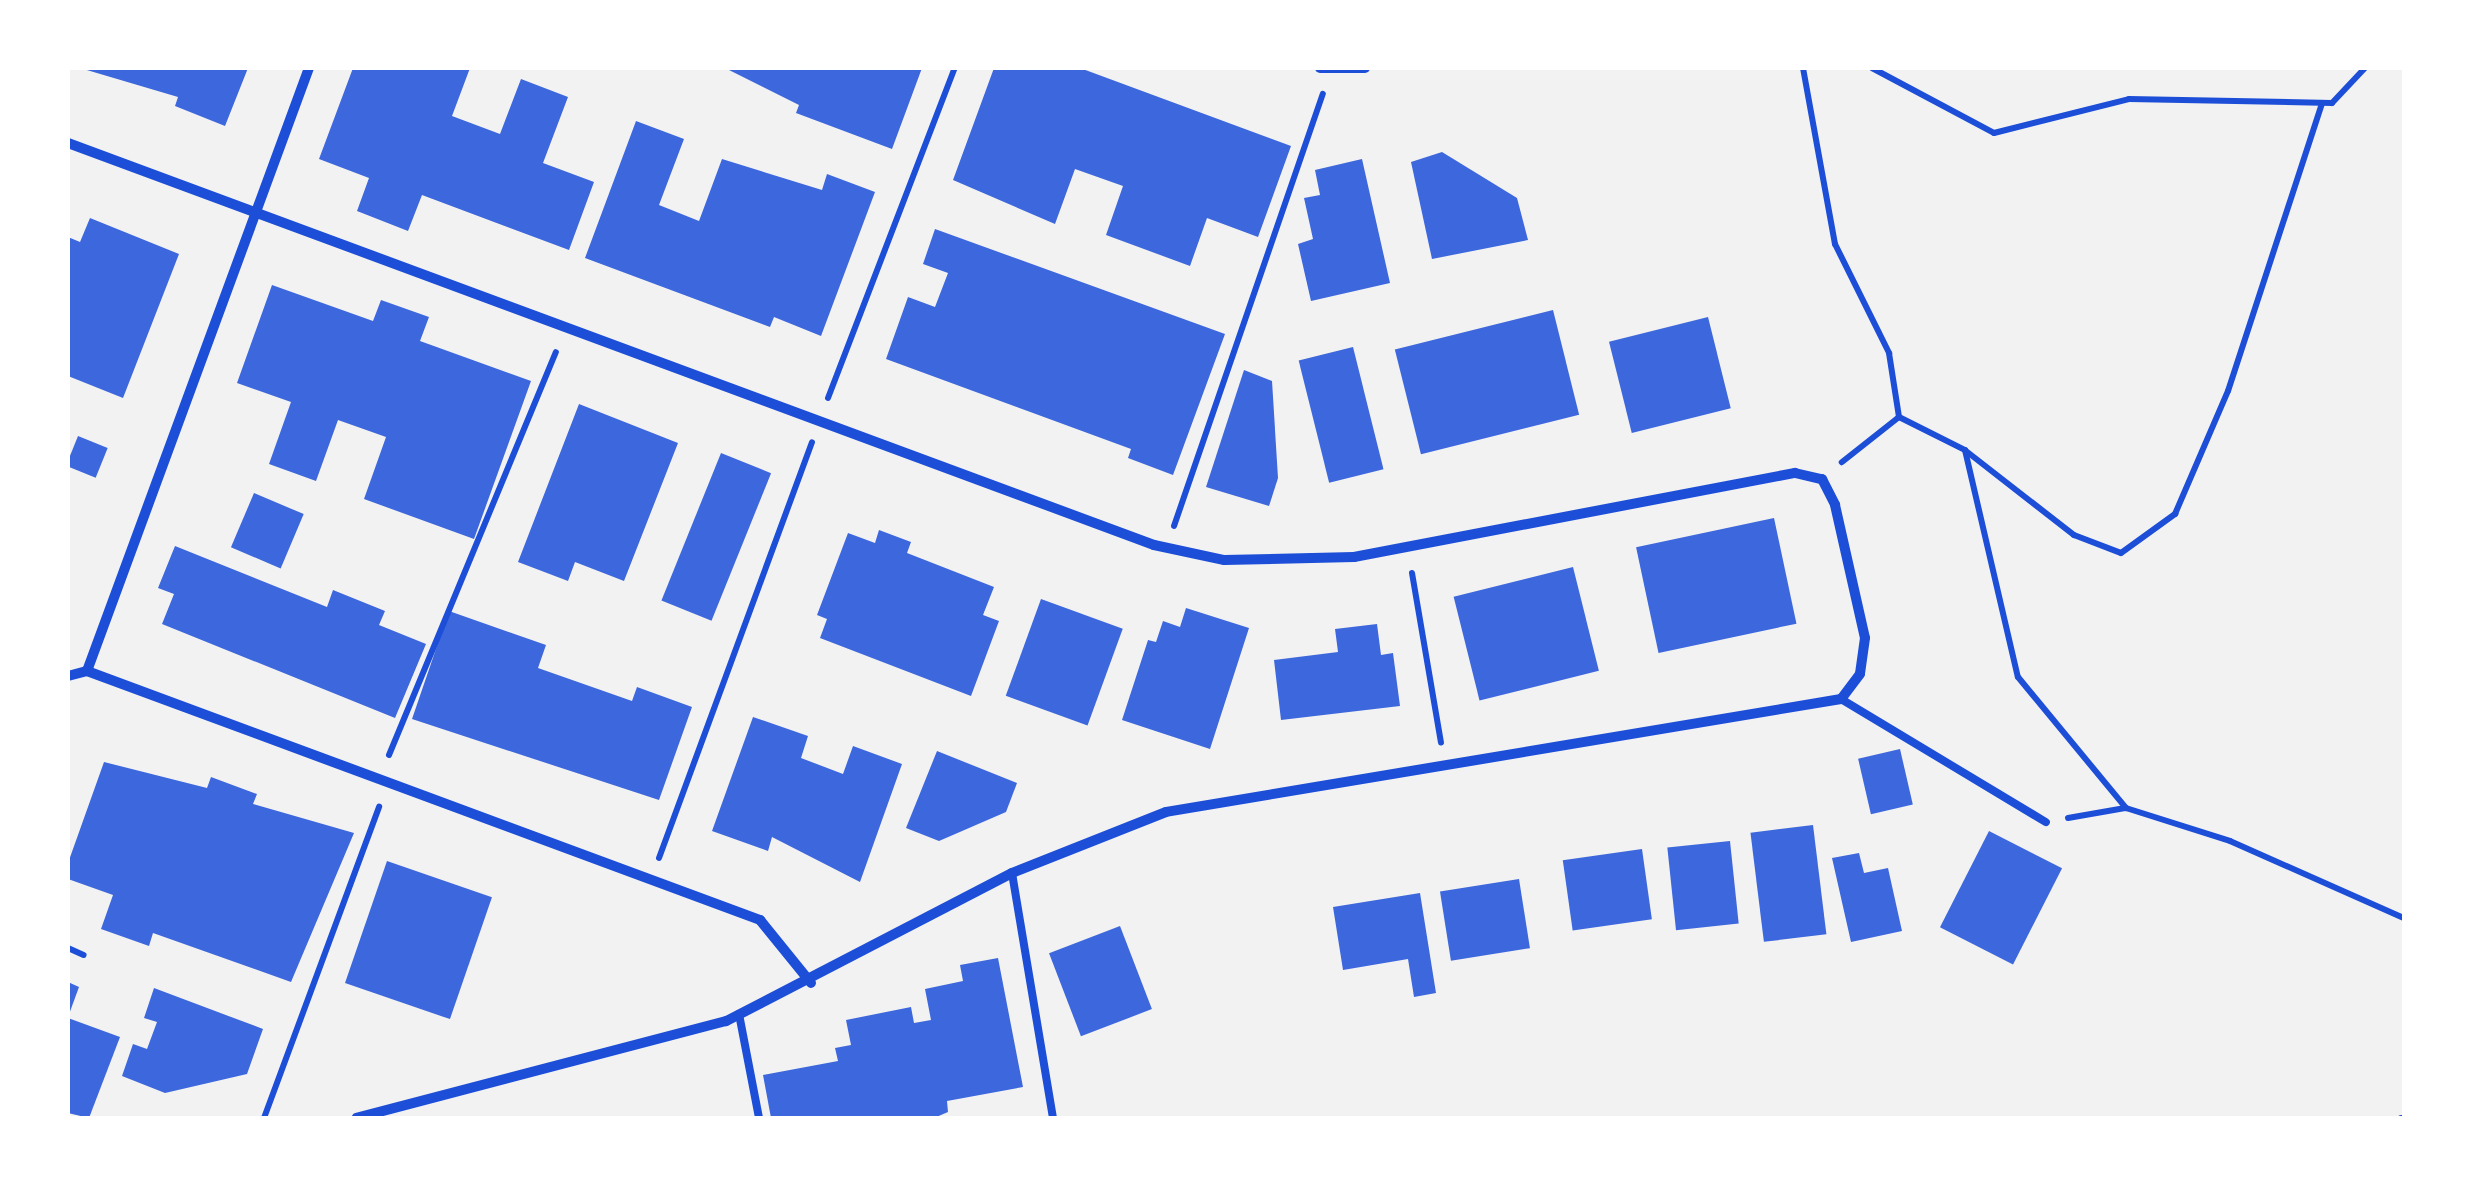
<!DOCTYPE html>
<html>
<head>
<meta charset="utf-8">
<style>
  body { margin:0 }
  #map { position:relative; width:2472px; height:1186px; overflow:hidden; background:#f2f2f2; font-family:"DejaVu Sans",sans-serif }
  div>[style] { position:absolute }
  .building>* { inset:0; background:#3d67dc; transform-origin:0 0 }
  .path>* { height:6px; margin:-3px; padding:0 3px; transform-origin:3px; border-radius:3px; background:#1d4ed8 }
  .service>* { height:8px; margin:-4px; padding:0 4px; transform-origin:4px; border-radius:4px; background:#1d4ed8 }
  .minor>* { height:10px; margin:-5px; padding:0 5px; transform-origin:5px; border-radius:5px; background:#1d4ed8 }
  span { translate:-50% -50%; white-space:nowrap; text-align:center; line-height:1.15; -webkit-text-stroke:10px #fff; paint-order:stroke }
  .frame { position:absolute; inset:0; border:70px solid #fff; pointer-events:none }
</style>
</head>
<body>
<div id="map">
  <div class="building">
    <i style="clip-path:polygon(80px 68px,248px 68px,225px 126px,175px 106px,178px 97px)"></i>
    <i style="clip-path:polygon(353px 68px,470px 68px,452px 116px,500px 134px,521px 79px,568px 97px,543px 163px,594px 182px,569px 250px,422px 195px,408px 231px,357px 211px,369px 178px,319px 159px)"></i>
    <i style="clip-path:polygon(725px 68px,922px 68px,892px 149px,796px 113px,799px 105px)"></i>
    <i style="clip-path:polygon(994px 68px,1080px 68px,1291px 146px,1258px 237px,1207px 218px,1190px 266px,1106px 235px,1123px 186px,1075px 169px,1055px 224px,953px 180px)"></i>
    <i style="clip-path:polygon(636px 121px,684px 139px,659px 205px,699px 221px,722px 159px,822px 190px,827px 174px,875px 192px,821px 336px,774px 317px,770px 327px,585px 258px)"></i>
    <i style="clip-path:polygon(1442px 152px,1517px 198px,1528px 240px,1432px 259px,1411px 162px)"></i>
    <i style="clip-path:polygon(1362px 159px,1390px 283px,1311px 301px,1298px 244px,1313px 239px,1304px 198px,1320px 195px,1315px 170px)"></i>
    <i style="clip-path:polygon(90px 218px,179px 254px,123px 398px,68px 376px,68px 237px,80px 242px)"></i>
    <i style="clip-path:polygon(935px 229px,1225px 334px,1173px 475px,1128px 458px,1131px 449px,886px 359px,908px 297px,935px 307px,948px 273px,923px 264px)"></i>
    <i style="clip-path:polygon(272px 285px,373px 321px,381px 300px,429px 317px,420px 341px,531px 381px,474px 539px,364px 499px,386px 437px,338px 420px,316px 481px,269px 464px,291px 402px,237px 383px)"></i>
    <i style="left:1553px;top:310px;width:108px;height:163px;rotate:76deg"></i>
    <i style="left:1708px;top:317px;width:94px;height:102px;rotate:76deg"></i>
    <i style="left:1353px;top:347px;width:126px;height:56px;rotate:76deg"></i>
    <i style="clip-path:polygon(1244px 370px,1272px 381px,1278px 478px,1269px 506px,1206px 487px)"></i>
    <i style="clip-path:polygon(579px 404px,678px 443px,624px 581px,575px 562px,568px 581px,518px 562px)"></i>
    <i style="left:78px;top:436px;width:32px;height:32px;rotate:22deg"></i>
    <i style="left:721px;top:453px;width:54px;height:159px;rotate:22deg"></i>
    <i style="left:254px;top:493px;width:54px;height:59px;rotate:23deg"></i>
    <i style="left:1774px;top:518px;width:108px;height:141px;rotate:78deg"></i>
    <i style="clip-path:polygon(879px 530px,911px 542px,907px 553px,994px 587px,983px 615px,999px 621px,971px 696px,820px 638px,827px 619px,817px 615px,848px 533px,875px 543px)"></i>
    <i style="clip-path:polygon(175px 546px,327px 607px,333px 590px,385px 611px,379px 625px,426px 644px,395px 718px,162px 624px,174px 594px,158px 588px)"></i>
    <i style="left:1573px;top:567px;width:107px;height:123px;rotate:76deg"></i>
    <i style="left:1041px;top:599px;width:87px;height:103px;rotate:20deg"></i>
    <i style="clip-path:polygon(1186px 608px,1249px 628px,1210px 749px,1122px 720px,1148px 640px,1156px 642px,1163px 621px,1180px 627px)"></i>
    <i style="clip-path:polygon(449px 611px,546px 645px,538px 668px,632px 701px,637px 687px,692px 707px,659px 800px,412px 719px)"></i>
    <i style="clip-path:polygon(1377px 624px,1381px 655px,1393px 653px,1400px 706px,1281px 720px,1274px 660px,1338px 652px,1335px 629px)"></i>
    <i style="clip-path:polygon(753px 717px,808px 736px,801px 758px,843px 774px,853px 746px,902px 764px,860px 882px,772px 837px,768px 851px,712px 831px)"></i>
    <i style="left:1900px;top:749px;width:57px;height:43px;rotate:77deg"></i>
    <i style="clip-path:polygon(937px 751px,1017px 783px,1006px 812px,939px 841px,906px 828px)"></i>
    <i style="clip-path:polygon(104px 762px,207px 788px,211px 777px,257px 794px,253px 804px,354px 833px,291px 982px,153px 933px,149px 946px,101px 929px,113px 895px,68px 879px,68px 863px)"></i>
    <i style="left:1813px;top:825px;width:110px;height:63px;rotate:83deg"></i>
    <i style="left:1989px;top:831px;width:82px;height:108px;rotate:27deg"></i>
    <i style="left:1730px;top:841px;width:83px;height:63px;rotate:84deg"></i>
    <i style="left:1642px;top:849px;width:71px;height:80px;rotate:82deg"></i>
    <i style="clip-path:polygon(1859px 853px,1864px 873px,1888px 868px,1902px 931px,1851px 942px,1832px 858px)"></i>
    <i style="left:387px;top:861px;width:111px;height:129px;rotate:19deg"></i>
    <i style="left:1519px;top:879px;width:70px;height:80px;rotate:81deg"></i>
    <i style="clip-path:polygon(1420px 893px,1436px 993px,1414px 997px,1408px 959px,1343px 970px,1333px 907px)"></i>
    <i style="left:1120px;top:926px;width:89px;height:76px;rotate:69deg"></i>
    <i style="clip-path:polygon(998px 958px,1023px 1087px,947px 1101px,948px 1112px,934px 1118px,771px 1118px,763px 1075px,838px 1061px,835px 1048px,851px 1045px,846px 1020px,911px 1007px,914px 1023px,931px 1020px,925px 989px,963px 981px,960px 965px)"></i>
    <i style="clip-path:polygon(68px 982px,79px 987px,68px 1017px)"></i>
    <i style="clip-path:polygon(154px 988px,263px 1029px,247px 1074px,165px 1093px,122px 1076px,133px 1044px,147px 1049px,157px 1022px,144px 1018px)"></i>
    <i style="clip-path:polygon(68px 1018px,120px 1037px,89px 1118px,68px 1113px)"></i>
  </div>
  <div class="path">
    <i style="left:1803px;top:68px;width:179px;rotate:79.7deg"></i>
    <i style="left:1835px;top:244px;width:122px;rotate:63.6deg"></i>
    <i style="left:1889px;top:353px;width:65px;rotate:81.1deg"></i>
    <i style="left:1899px;top:417px;width:73px;rotate:141.7deg"></i>
    <i style="left:1872px;top:68px;width:138px;rotate:28deg"></i>
    <i style="left:1994px;top:133px;width:139px;rotate:-14.1deg"></i>
    <i style="left:2129px;top:99px;width:203px;rotate:1.1deg"></i>
    <i style="left:2332px;top:103px;width:48px;rotate:-46.7deg"></i>
    <i style="left:828px;top:398px;width:354px;rotate:-69deg"></i>
    <i style="left:1899px;top:417px;width:74px;rotate:26.6deg"></i>
    <i style="left:1965px;top:450px;width:233px;rotate:76.9deg"></i>
    <i style="left:2018px;top:677px;width:170px;rotate:50.5deg"></i>
    <i style="left:2126px;top:808px;width:109px;rotate:17.6deg"></i>
    <i style="left:2230px;top:841px;width:190px;rotate:23.9deg"></i>
    <i style="left:1966px;top:451px;width:137px;rotate:37.9deg"></i>
    <i style="left:2074px;top:535px;width:50px;rotate:21deg"></i>
    <i style="left:2121px;top:553px;width:67px;rotate:-35.8deg"></i>
    <i style="left:2175px;top:514px;width:134px;rotate:-66.7deg"></i>
    <i style="left:2228px;top:391px;width:303px;rotate:-71.9deg"></i>
    <i style="left:1174px;top:526px;width:457px;rotate:-71deg"></i>
    <i style="left:1412px;top:573px;width:172px;rotate:80.3deg"></i>
    <i style="left:389px;top:755px;width:436px;rotate:-67.5deg"></i>
    <i style="left:2068px;top:818px;width:58px;rotate:-10deg"></i>
    <i style="left:659px;top:858px;width:443px;rotate:-69.8deg"></i>
    <i style="left:68px;top:948px;width:17px;rotate:24deg"></i>
    <i style="left:264px;top:1118px;width:332px;rotate:-69.7deg"></i>
    <i style="left:2401px;top:1118px;width:3px"></i>
  </div>
  <div class="service">
    <i style="left:1841px;top:699px;width:239px;rotate:31deg"></i>
    <i style="left:1012px;top:873px;width:248px;rotate:80.5deg"></i>
    <i style="left:739px;top:1014px;width:106px;rotate:79.1deg"></i>
  </div>
  <div class="minor">
    <i style="left:1320px;top:68px;width:45px"></i>
    <i style="left:68px;top:143px;width:1158px;rotate:20.31deg"></i>
    <i style="left:1154px;top:545px;width:72px;rotate:12.1deg"></i>
    <i style="left:1224px;top:560px;width:130px;rotate:-1.3deg"></i>
    <i style="left:1354px;top:557px;width:449px;rotate:-10.8deg"></i>
    <i style="left:1795px;top:473px;width:28px;rotate:13deg"></i>
    <i style="left:1822px;top:479px;width:29px;rotate:63deg"></i>
    <i style="left:1835px;top:505px;width:136px;rotate:77.3deg"></i>
    <i style="left:1865px;top:638px;width:36px;rotate:98deg"></i>
    <i style="left:1860px;top:674px;width:31px;rotate:127deg"></i>
    <i style="left:1841px;top:699px;width:684px;rotate:170.5deg"></i>
    <i style="left:1166px;top:812px;width:166px;rotate:158.4deg"></i>
    <i style="left:1012px;top:873px;width:322px;rotate:152.6deg"></i>
    <i style="left:726px;top:1021px;width:382px;rotate:165.3deg"></i>
    <i style="left:87px;top:671px;width:643px;rotate:-69.79deg"></i>
    <i style="left:68px;top:676px;width:20px;rotate:-15deg"></i>
    <i style="left:87px;top:671px;width:718px;rotate:20.3deg"></i>
    <i style="left:760px;top:920px;width:81px;rotate:51deg"></i>
  </div>
  <div class="frame"></div>
</div>
</body>
</html>
